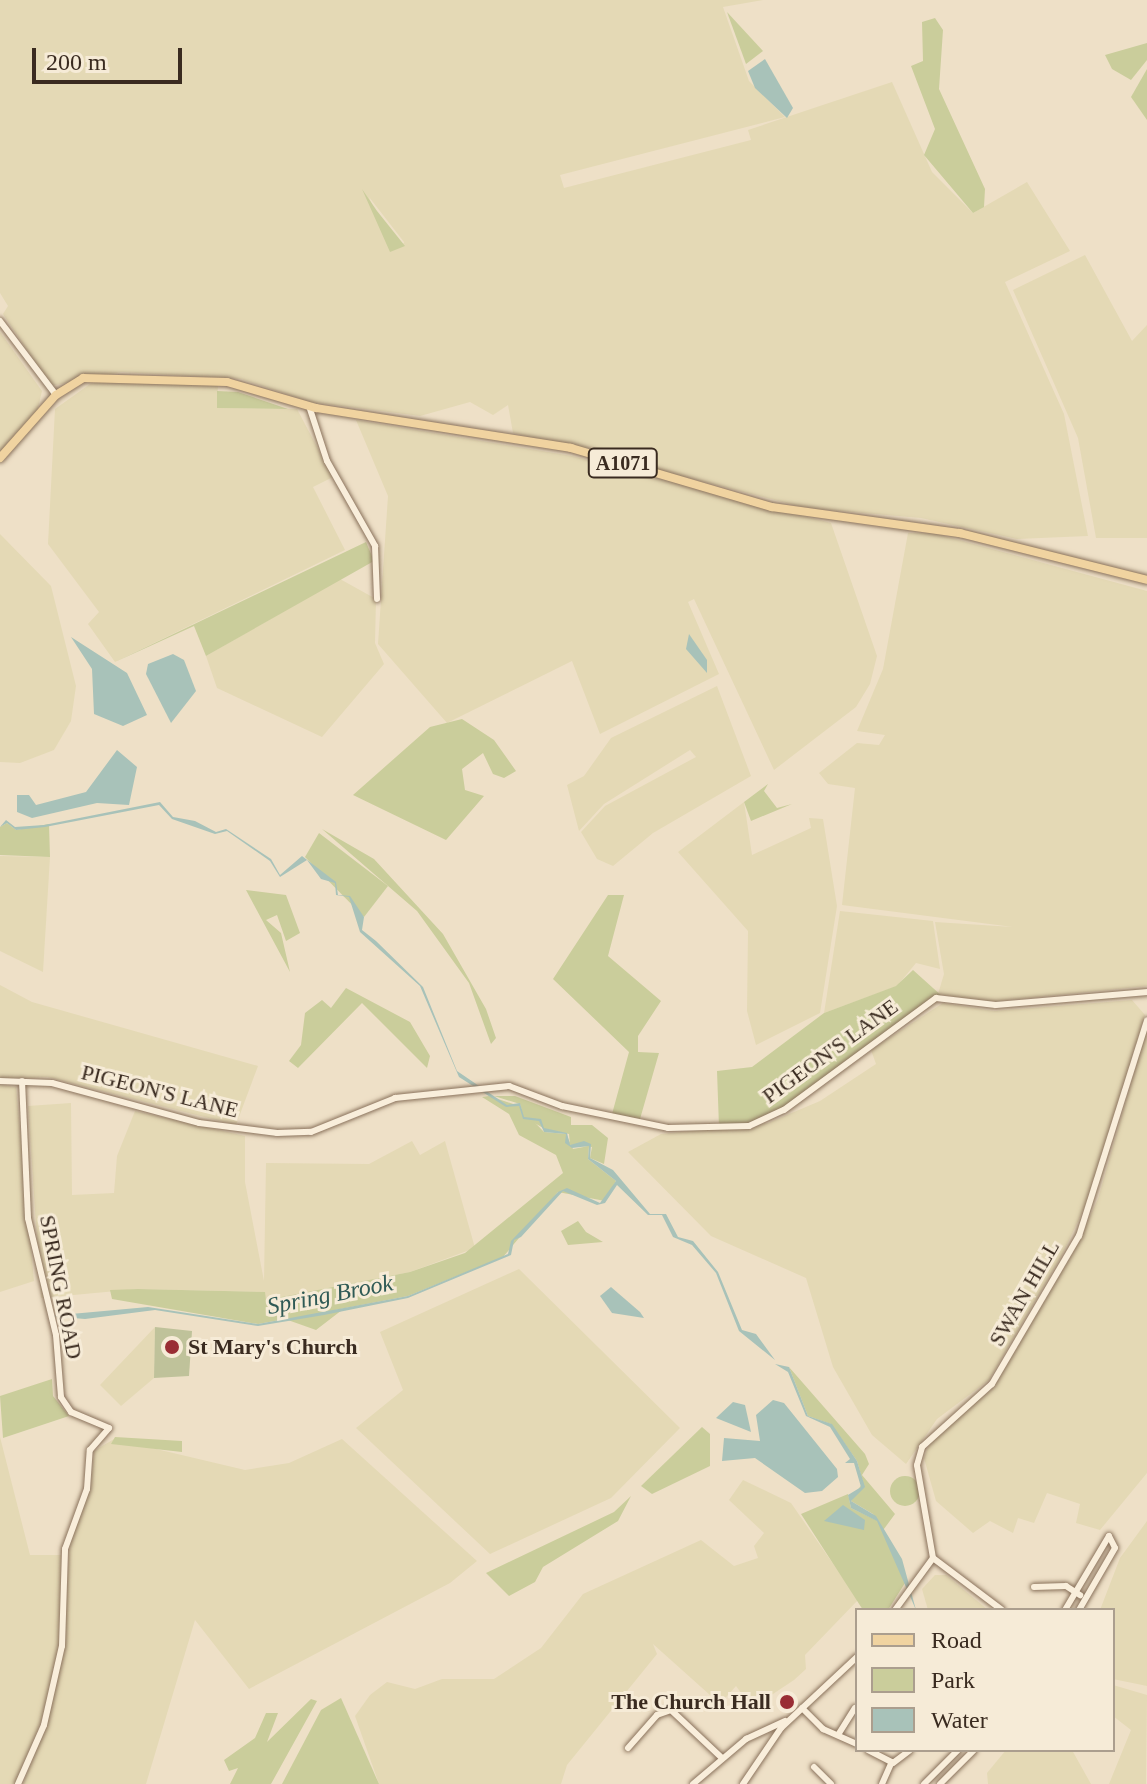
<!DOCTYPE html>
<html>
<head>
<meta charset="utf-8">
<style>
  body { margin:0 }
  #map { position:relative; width:1147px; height:1784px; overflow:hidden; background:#eee0c7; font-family:"Times New Roman",serif }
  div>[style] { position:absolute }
  .farmland>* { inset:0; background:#e4d9b5 }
  .green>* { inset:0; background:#cacd9b }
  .round { border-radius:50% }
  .cemetery>* { inset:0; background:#bfc29a }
  .water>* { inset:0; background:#a8c2b9 }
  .roads { filter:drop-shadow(0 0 2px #8a725c) drop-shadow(0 0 2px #8a725c) }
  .minor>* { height:6px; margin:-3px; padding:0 3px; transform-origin:3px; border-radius:3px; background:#f9eedb }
  .major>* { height:8px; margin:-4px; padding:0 4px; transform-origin:4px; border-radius:4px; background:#f0d3a0 }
  .dots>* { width:22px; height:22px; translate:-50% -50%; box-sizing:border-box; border:4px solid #f6ebd7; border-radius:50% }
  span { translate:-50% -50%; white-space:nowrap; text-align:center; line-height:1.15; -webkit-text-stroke:6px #f6ebd7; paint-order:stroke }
  .shield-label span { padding:2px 6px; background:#f6ebd7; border:2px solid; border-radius:6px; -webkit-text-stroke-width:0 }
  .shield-label { font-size:20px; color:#3a2b20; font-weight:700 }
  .street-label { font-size:22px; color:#3a2b20 }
  .poi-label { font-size:22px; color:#3a2b20; font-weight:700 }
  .left { translate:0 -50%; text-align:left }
  .right { translate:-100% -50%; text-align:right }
  .water-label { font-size:24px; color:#2f5a55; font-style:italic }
  .legend { position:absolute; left:855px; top:1608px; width:260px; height:144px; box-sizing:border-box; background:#f6ebd7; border:2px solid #ab9e8e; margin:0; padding:10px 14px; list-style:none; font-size:24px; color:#3a2b20 }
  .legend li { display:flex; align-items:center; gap:16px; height:40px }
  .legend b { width:40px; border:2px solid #ab9e8e }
  .scale { position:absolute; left:32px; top:48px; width:150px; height:36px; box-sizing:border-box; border:4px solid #3a2b20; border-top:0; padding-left:10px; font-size:24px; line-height:28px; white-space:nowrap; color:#3a2b20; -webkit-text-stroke:6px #f6ebd7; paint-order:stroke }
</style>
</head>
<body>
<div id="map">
  <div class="farmland">
    <i style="clip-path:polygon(evenodd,0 0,763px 0,723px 7px,749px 81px,785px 117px,560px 175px,564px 188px,751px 140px,748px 130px,892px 82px,932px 172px,973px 213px,1027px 182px,1070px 251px,1005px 282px,1064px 414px,1088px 536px,1017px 539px,921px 518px,806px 508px,513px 433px,508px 405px,493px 415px,470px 402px,420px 416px,310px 402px,241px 379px,121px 372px,51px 386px,3px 314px,8px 306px,0 293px,0 0,369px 197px,404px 242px,404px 243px,390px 249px,369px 197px)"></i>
    <i style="clip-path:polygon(1085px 255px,1132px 341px,1147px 325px,1147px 538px,1096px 538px,1078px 438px,1013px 290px)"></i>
    <i style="clip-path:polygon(0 332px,42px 391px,36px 416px,0 453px)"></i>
    <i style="clip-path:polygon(110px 380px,218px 385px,217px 408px,297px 409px,333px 477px,313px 487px,345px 550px,115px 662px,88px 624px,99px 612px,48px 544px,55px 409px,90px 384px)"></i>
    <i style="clip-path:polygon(356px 420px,572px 456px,831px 523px,877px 656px,870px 684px,856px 707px,774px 770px,694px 599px,688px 602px,719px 674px,600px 734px,572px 661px,447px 723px,378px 644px,388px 496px)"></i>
    <i style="clip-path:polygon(908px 533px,933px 533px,1147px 591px,1147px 986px,988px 1002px,938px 994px,944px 974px,935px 922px,1013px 927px,842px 905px,855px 788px,828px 784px,819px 773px,857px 743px,879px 745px,885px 735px,857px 731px,883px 669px)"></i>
    <i style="clip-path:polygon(0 534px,51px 586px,76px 686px,71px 721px,54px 750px,20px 763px,0 762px)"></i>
    <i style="clip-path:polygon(340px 579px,376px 599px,375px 643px,384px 664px,322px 737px,217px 688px,206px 656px)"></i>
    <i style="clip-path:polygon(717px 686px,751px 776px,653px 833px,613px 866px,597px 859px,581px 832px,605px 806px,696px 757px,690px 750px,604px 804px,579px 831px,567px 785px,584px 776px,611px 738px)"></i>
    <i style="clip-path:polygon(744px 802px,752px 855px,811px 828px,809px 818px,823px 819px,837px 906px,820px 1013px,756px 1045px,747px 1011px,748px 931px,678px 852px)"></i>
    <i style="clip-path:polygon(0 856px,50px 857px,43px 972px,0 951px)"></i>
    <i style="clip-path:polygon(840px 911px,933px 921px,940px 969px,916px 963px,897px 986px,824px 1013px)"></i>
    <i style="clip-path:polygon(0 985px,32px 1002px,258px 1066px,236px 1125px,47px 1077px,0 1080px)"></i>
    <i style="clip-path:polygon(1132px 1000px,1145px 1015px,1090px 1196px,1062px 1255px,989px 1380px,937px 1419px,906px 1464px,872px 1435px,833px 1367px,806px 1278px,711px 1236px,628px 1152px,661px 1134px,768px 1123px,820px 1101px,876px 1064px,871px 1050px,943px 1003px,994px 1011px)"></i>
    <i style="clip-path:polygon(1147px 1027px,1147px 1473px,1100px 1530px,1076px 1523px,1080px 1504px,1047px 1493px,1034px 1523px,1018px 1518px,1013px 1533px,990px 1521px,973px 1533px,936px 1501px,924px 1458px,932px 1437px,991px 1390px,1074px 1250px,1098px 1199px)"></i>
    <i style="clip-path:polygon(0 1085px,16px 1087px,34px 1281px,0 1292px)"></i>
    <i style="clip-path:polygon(71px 1103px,72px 1195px,114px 1193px,117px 1156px,135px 1111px,245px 1136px,245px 1182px,264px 1281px,266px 1163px,369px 1164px,412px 1141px,420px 1155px,445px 1141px,475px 1248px,410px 1272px,266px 1300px,264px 1292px,138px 1289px,41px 1298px,28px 1106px)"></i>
    <i style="clip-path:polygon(519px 1269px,680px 1428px,611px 1498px,490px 1554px,356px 1428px,403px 1390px,380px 1332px)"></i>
    <i style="clip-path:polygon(155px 1327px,154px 1378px,121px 1406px,100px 1385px)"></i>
    <i style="clip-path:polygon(0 1437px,30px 1555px,61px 1555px,59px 1646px,41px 1722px,15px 1784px,0 1784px)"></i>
    <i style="clip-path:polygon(114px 1439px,245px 1470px,289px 1463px,342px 1439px,477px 1561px,450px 1583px,249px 1689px,195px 1620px,146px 1784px,23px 1784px,48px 1721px,64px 1642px,70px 1541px,91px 1485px,94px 1451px)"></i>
    <i style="clip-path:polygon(743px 1480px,791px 1503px,858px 1600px,805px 1655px,806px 1669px,794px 1680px,752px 1708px,736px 1686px,720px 1704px,653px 1644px,657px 1654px,567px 1765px,561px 1784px,379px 1784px,355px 1716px,370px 1695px,387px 1682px,415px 1689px,442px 1679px,494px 1679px,541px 1648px,583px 1594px,701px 1540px,734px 1566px,758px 1558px,754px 1546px,764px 1533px,729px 1500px)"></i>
    <i style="clip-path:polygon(1147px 1521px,1147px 1686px,1113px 1679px,1113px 1610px,1100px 1610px,1120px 1558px)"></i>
    <i style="clip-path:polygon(935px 1575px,946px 1575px,988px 1610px,928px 1610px,922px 1589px)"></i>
    <i style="clip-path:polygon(1113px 1685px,1147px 1695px,1146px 1784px,1109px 1784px,1131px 1730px,1113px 1716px)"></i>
    <i style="clip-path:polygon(1006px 1750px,1072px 1750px,1091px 1784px,988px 1784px,987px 1773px)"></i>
  </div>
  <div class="green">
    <i style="clip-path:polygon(727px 12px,763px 51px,746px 64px)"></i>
    <i style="clip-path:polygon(935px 18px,943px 30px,939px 89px,985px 189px,984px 207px,973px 213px,924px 155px,935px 129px,911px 66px,923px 61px,922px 22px)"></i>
    <i style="clip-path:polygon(1147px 43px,1147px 60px,1131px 80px,1112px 69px,1105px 55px)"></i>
    <i style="clip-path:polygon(1147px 69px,1147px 120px,1131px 97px)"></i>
    <i style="clip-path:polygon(362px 189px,377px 211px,405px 246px,390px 252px)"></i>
    <i style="clip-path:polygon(217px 391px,238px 392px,288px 409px,217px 408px)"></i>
    <i style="clip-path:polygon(366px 542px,374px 561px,206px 656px,194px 626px,115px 662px)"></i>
    <i style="clip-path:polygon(462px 719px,494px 740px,516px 771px,504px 778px,493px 774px,483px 753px,462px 769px,465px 790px,484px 796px,446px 840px,353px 795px,430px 727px)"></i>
    <i style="clip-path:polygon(768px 784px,764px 791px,777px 808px,792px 804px,751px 821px,744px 802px)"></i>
    <i style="clip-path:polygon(7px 823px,16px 830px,49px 824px,50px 857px,0 855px,0 827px)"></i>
    <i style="clip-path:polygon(322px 829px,374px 859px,443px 934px,486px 1009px,496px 1038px,491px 1044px,469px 983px,417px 911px)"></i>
    <i style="clip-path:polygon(319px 833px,388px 886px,364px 917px,305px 857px)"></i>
    <i style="clip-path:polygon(246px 890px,286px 895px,300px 933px,286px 941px,277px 915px,266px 920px,281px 933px,290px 972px)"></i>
    <i style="clip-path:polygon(608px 895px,624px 895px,608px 956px,661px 1001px,638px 1036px,638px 1052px,659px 1053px,640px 1119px,612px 1114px,629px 1052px,553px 979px)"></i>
    <i style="clip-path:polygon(913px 970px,943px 997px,793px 1105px,760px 1123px,719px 1127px,717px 1071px,752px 1067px,824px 1013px,896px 986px)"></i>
    <i style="clip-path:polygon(346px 988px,410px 1022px,430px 1056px,427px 1068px,362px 1003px,298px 1068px,289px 1061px,301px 1045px,305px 1013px,322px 1000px,331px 1008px)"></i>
    <i style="clip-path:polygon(489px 1096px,519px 1106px,544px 1132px,566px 1134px,573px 1149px,589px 1146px,588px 1159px,616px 1181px,605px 1201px,558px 1192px,503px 1257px,408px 1296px,335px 1310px,342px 1310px,316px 1330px,285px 1319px,258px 1324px,112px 1299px,110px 1290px,138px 1289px,265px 1292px,266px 1300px,410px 1272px,465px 1253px,563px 1173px,556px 1155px,519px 1135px,509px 1114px,482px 1097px)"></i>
    <i style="clip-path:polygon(494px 1096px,515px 1096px,571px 1117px,571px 1125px,592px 1125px,608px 1138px,604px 1164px,590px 1158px,592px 1147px,570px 1145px,569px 1134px,545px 1129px,524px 1117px,520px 1104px)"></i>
    <i style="clip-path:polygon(578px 1221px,586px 1232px,603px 1242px,568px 1245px,561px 1231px)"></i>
    <i style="clip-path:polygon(789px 1367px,865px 1454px,869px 1464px,862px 1475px,895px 1514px,881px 1533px,873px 1514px,851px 1501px,863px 1482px,857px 1461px,831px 1424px,808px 1416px)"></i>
    <i style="clip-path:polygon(52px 1379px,53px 1396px,69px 1416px,3px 1438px,0 1396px)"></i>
    <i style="clip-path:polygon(702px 1427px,710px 1434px,710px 1466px,652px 1494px,641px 1486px)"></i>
    <i style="clip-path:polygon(115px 1437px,182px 1441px,182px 1452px,111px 1444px)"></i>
    <i class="round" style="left:890px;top:1476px;width:30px;height:30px"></i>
    <i style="clip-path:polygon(848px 1494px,851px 1508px,876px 1520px,900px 1561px,905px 1583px,888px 1610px,863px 1610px,801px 1514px)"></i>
    <i style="clip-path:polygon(631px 1496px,618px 1521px,543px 1567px,535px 1582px,509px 1596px,486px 1573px,614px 1512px)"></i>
    <i style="clip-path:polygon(341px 1698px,379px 1784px,282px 1784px,321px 1710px)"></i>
    <i style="clip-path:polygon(311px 1699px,317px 1701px,271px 1784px,230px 1784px,238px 1768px,229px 1771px,224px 1760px,255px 1738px,266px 1713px,278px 1713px,267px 1742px)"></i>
  </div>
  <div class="cemetery">
    <i style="clip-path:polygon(155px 1327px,192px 1331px,189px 1376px,154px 1378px)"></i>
  </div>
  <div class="water">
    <i style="clip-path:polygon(765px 59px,793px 108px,787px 118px,755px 88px,748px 71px)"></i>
    <i style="clip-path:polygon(689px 634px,707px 660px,707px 673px,686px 649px)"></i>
    <i style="clip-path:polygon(71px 637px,127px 673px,147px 715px,123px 726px,94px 714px,92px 669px)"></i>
    <i style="clip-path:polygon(173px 654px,184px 660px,196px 691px,171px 723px,146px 674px,148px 664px)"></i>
    <i style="clip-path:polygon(117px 750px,137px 767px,129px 805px,97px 803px,32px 818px,17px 812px,17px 795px,29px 795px,36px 805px,86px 792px)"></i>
    <i style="clip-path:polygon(160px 802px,173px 817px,195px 821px,216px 832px,226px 829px,271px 859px,280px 875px,302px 856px,336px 882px,338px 895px,350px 896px,364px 917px,362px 930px,376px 941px,423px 987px,457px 1071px,507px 1105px,520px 1103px,524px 1117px,541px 1119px,544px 1128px,567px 1133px,570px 1145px,584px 1141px,591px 1144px,590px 1158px,613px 1170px,650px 1214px,666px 1214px,678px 1237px,693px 1241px,718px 1272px,742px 1330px,756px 1334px,775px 1360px,739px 1331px,716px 1273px,692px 1245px,673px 1237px,662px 1215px,648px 1215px,617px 1185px,605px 1203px,597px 1205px,563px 1191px,521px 1237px,514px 1240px,511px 1255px,408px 1298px,324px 1315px,258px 1326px,155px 1310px,85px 1319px,49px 1316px,148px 1307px,258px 1324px,408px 1296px,508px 1254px,511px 1241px,558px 1192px,567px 1188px,600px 1203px,616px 1181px,588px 1159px,589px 1146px,572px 1148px,565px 1143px,566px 1134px,544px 1132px,539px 1121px,523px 1119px,519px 1106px,506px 1107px,459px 1077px,420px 986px,360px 932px,349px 897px,336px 895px,335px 883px,321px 879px,307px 860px,280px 877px,270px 861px,227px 831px,215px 834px,172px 819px,159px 805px,45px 827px,16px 830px,7px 823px,0 827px,6px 820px,15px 827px,44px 825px)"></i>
    <i style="clip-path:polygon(611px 1287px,640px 1312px,644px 1318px,612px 1313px,600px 1296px)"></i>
    <i style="clip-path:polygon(775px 1364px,789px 1367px,808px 1416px,832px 1424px,857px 1461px,865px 1487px,851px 1501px,876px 1516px,902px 1559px,916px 1610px,877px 1521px,851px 1508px,848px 1495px,861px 1487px,854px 1463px,845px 1463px,850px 1459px,830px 1427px,806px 1416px,788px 1372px)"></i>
    <i style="clip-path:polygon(773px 1400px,784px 1403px,837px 1469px,838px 1477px,822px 1491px,805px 1493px,755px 1458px,722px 1461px,724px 1438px,760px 1441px,756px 1415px)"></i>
    <i style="clip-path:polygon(733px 1402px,745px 1405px,751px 1432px,716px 1418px)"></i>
    <i style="clip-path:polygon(843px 1505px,865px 1520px,864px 1530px,824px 1521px)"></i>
  </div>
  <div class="roads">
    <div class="minor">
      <i style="left:0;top:321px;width:93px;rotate:52.9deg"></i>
      <i style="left:309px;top:406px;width:58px;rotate:71.9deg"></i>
      <i style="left:327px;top:461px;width:98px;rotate:60.5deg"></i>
      <i style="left:375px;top:546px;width:53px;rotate:87.8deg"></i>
      <i style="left:0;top:1081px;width:52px;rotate:2.2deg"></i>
      <i style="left:52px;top:1083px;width:152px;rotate:15.2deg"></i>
      <i style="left:199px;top:1123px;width:79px;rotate:7.3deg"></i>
      <i style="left:277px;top:1133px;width:34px;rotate:-2deg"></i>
      <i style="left:311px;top:1132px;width:91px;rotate:-22deg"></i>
      <i style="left:395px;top:1098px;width:115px;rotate:-6deg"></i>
      <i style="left:509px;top:1086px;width:57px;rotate:20.7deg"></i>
      <i style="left:562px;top:1106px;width:108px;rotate:11.7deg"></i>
      <i style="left:668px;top:1128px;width:81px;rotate:-1.4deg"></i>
      <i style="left:749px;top:1126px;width:38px;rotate:-25deg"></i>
      <i style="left:784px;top:1110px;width:189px;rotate:-36.4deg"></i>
      <i style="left:936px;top:998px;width:60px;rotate:6.7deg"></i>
      <i style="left:996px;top:1005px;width:152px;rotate:-4.9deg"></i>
      <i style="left:933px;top:1558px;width:94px;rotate:-99.8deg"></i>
      <i style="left:917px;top:1465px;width:19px;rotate:-74deg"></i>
      <i style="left:922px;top:1447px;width:94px;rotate:-42deg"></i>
      <i style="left:992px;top:1384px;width:172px;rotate:-59.6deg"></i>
      <i style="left:1079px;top:1236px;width:226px;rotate:-72.5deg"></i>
      <i style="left:933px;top:1558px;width:86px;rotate:37deg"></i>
      <i style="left:1034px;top:1587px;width:32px;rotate:-2deg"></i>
      <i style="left:1066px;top:1586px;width:17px;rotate:33deg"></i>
      <i style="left:895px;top:1610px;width:64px;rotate:-53.8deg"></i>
      <i style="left:1065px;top:1610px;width:86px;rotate:-59.3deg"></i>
      <i style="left:1109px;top:1536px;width:13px;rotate:63deg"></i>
      <i style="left:1115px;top:1548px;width:72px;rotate:120.1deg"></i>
      <i style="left:802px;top:1708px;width:30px;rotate:45deg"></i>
      <i style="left:823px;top:1729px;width:37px;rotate:24deg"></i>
      <i style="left:838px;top:1735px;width:32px;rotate:-58deg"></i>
      <i style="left:628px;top:1748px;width:44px;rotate:-48.7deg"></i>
      <i style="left:657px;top:1715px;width:15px;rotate:-20deg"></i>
      <i style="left:671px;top:1710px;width:70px;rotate:43.3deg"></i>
      <i style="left:868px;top:1750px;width:28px;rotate:27deg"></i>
      <i style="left:893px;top:1763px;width:21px;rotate:-37deg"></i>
      <i style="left:814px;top:1767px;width:24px;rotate:45deg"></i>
      <i style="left:18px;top:1784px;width:64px;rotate:-66.2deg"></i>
      <i style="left:44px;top:1725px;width:81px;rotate:-77.2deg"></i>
      <i style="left:62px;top:1646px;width:97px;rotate:-88.2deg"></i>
      <i style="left:65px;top:1549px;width:64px;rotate:-69.9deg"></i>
      <i style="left:87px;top:1489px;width:39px;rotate:-86deg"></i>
      <i style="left:90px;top:1450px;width:29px;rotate:-49deg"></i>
      <i style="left:109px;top:1428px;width:41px;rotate:-157.2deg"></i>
      <i style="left:71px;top:1412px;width:18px;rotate:-124deg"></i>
      <i style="left:61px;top:1397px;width:62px;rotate:-94.6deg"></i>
      <i style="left:56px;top:1335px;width:120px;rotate:-103.5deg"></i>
      <i style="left:28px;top:1218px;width:137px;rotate:-92.5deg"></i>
      <i style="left:693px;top:1784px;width:70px;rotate:-40.3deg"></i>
      <i style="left:746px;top:1739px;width:43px;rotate:-24.8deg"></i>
      <i style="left:743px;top:1784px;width:68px;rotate:-55.8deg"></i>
      <i style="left:781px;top:1728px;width:104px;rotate:-43.1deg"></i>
      <i style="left:882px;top:1784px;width:24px;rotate:-66deg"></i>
      <i style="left:924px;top:1784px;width:48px;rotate:-45deg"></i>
      <i style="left:940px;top:1784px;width:48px;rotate:-45deg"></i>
    </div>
    <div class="major">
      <i style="left:0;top:458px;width:84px;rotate:-48.4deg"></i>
      <i style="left:56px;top:395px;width:32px;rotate:-32deg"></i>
      <i style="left:83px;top:378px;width:144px;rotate:1.6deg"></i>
      <i style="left:227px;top:382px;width:93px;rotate:16.3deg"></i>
      <i style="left:316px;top:408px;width:258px;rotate:8.9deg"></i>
      <i style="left:571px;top:448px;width:209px;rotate:16.4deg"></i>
      <i style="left:772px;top:507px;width:190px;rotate:7.9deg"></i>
      <i style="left:960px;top:533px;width:193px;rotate:14.1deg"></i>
    </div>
  </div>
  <div class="dots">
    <i style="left:172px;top:1347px;background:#992d34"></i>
    <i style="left:787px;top:1702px;background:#992d34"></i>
  </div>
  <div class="shield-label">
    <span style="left:623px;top:463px">A1071</span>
  </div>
  <div class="street-label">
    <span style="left:830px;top:1051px;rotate:-36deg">PIGEON'S LANE</span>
    <span style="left:160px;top:1091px;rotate:14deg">PIGEON'S LANE</span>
    <span style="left:61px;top:1287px;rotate:79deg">SPRING ROAD</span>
    <span style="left:1024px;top:1293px;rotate:-60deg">SWAN HILL</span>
  </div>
  <div class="poi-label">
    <span class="left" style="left:188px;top:1347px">St Mary's Church</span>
    <span class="right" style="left:771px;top:1702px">The Church Hall</span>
  </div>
  <div class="water-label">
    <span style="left:330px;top:1295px;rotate:-11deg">Spring Brook</span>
  </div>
  <ul class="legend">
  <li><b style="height:10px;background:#f0d3a0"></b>Road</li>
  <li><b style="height:22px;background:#cacd9b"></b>Park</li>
  <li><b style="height:22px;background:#a8c2b9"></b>Water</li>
  </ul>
  <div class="scale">200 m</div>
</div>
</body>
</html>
